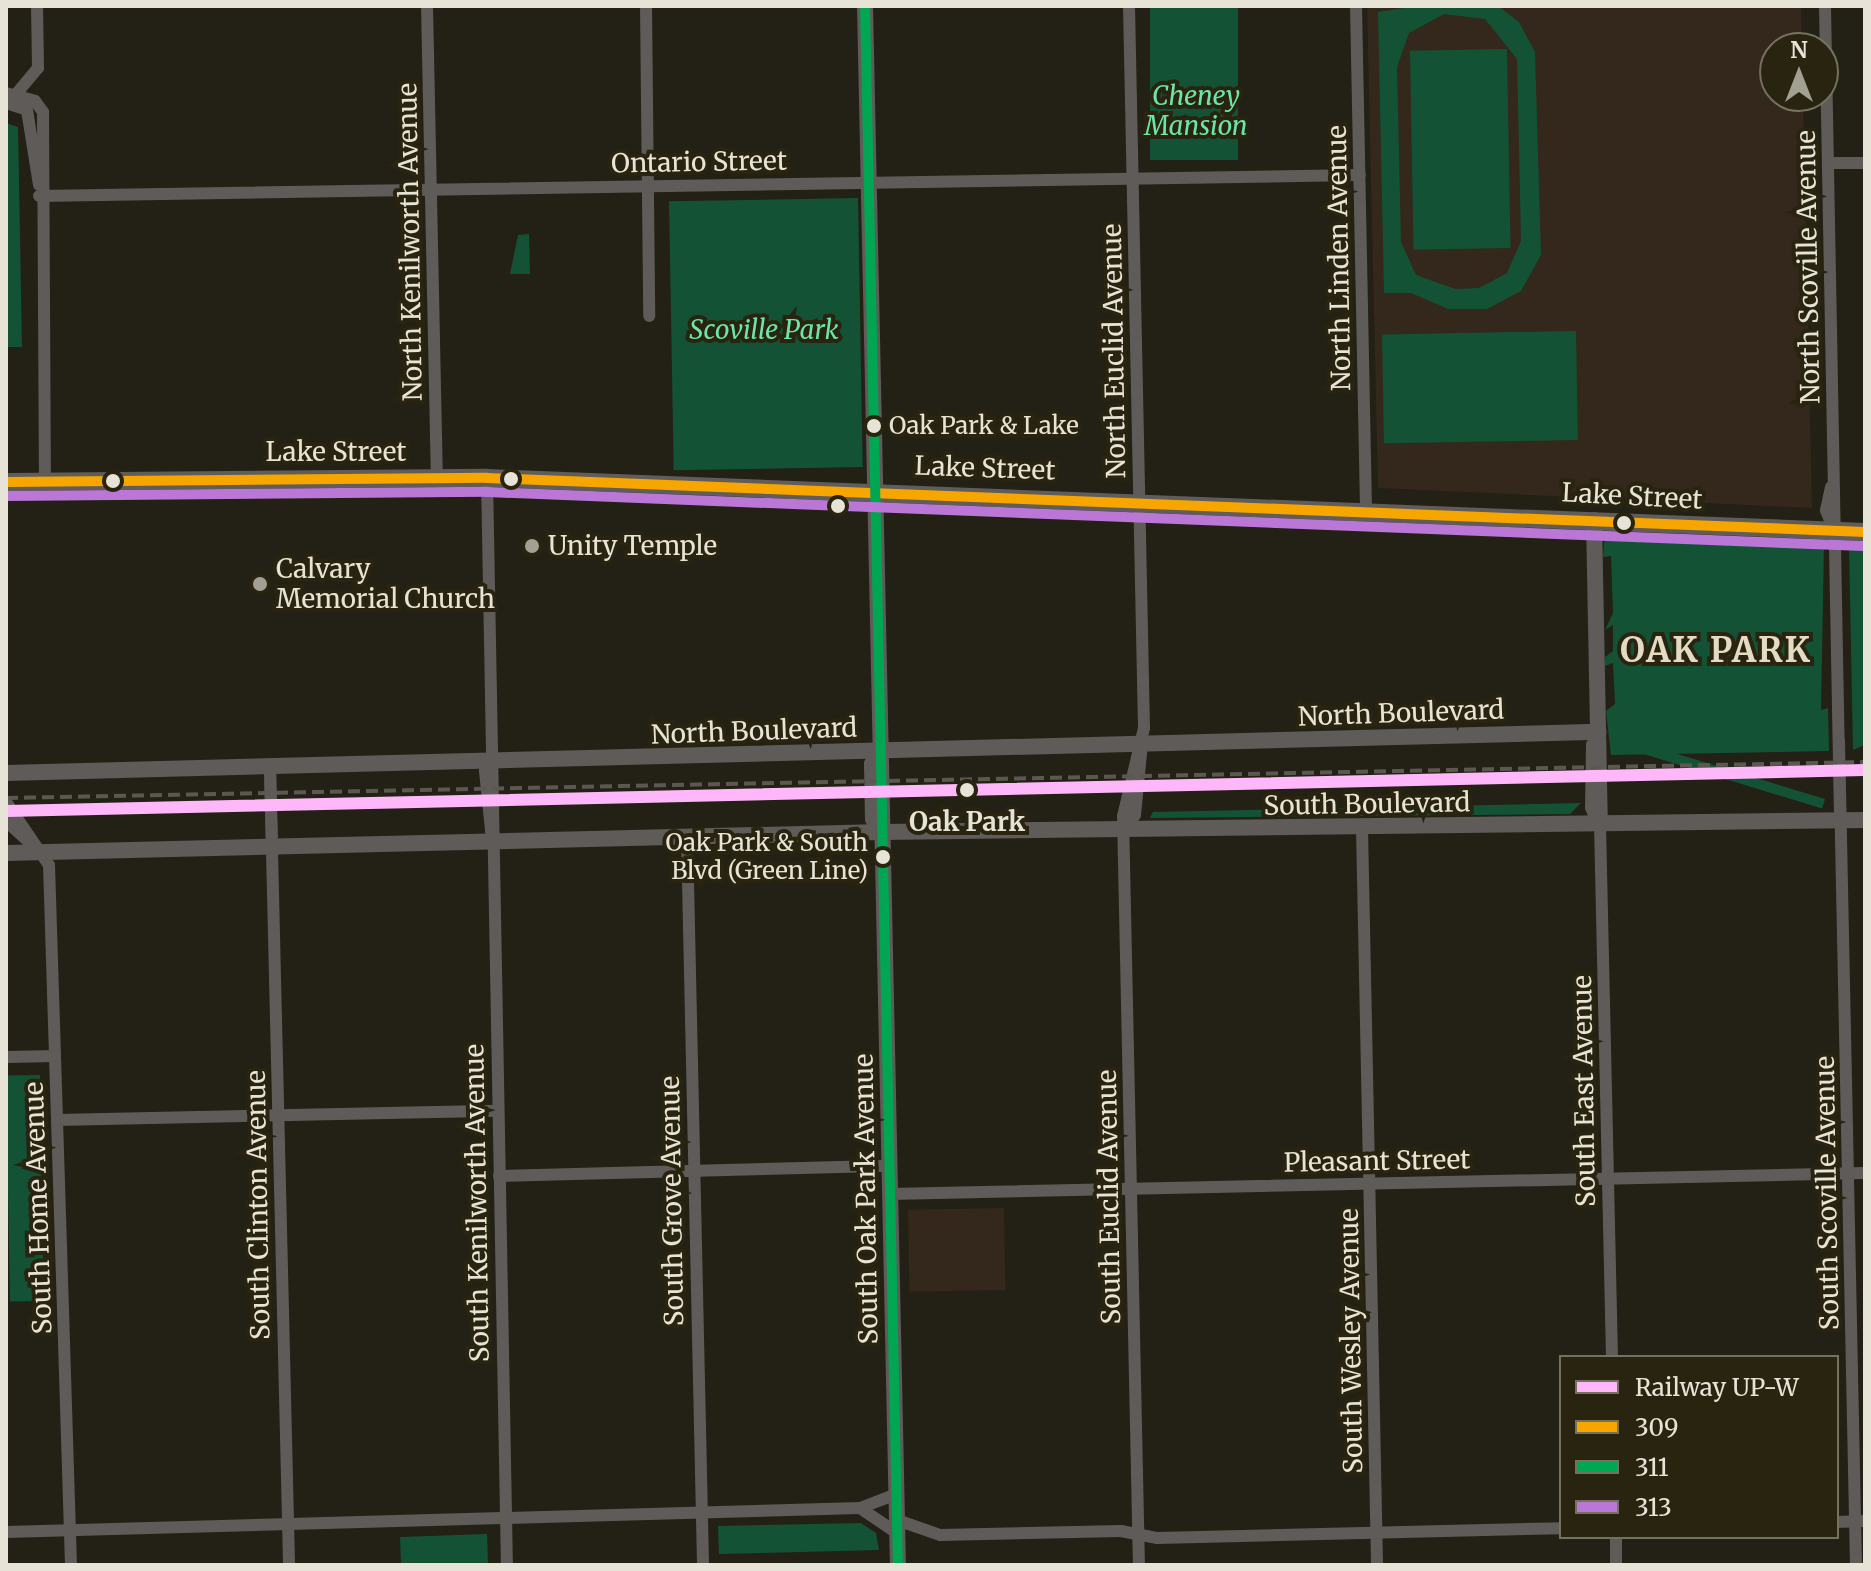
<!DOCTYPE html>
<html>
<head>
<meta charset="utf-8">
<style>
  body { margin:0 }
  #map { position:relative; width:1871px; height:1571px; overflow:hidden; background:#232015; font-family:Merriweather,serif }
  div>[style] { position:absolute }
  .education>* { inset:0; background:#34271b; transform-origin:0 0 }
  .green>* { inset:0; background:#145236; transform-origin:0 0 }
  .minor>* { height:12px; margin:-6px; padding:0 6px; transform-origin:6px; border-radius:6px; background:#5e5b59 }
  .tertiary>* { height:16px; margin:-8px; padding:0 8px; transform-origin:8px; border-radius:8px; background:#5e5b59 }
  .secondary>* { height:18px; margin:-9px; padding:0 9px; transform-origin:9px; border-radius:9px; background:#605c5a }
  .rail>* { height:4px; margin-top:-2px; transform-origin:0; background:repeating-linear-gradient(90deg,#5b5852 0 12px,transparent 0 18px) }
  .bus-1>* { height:10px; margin:-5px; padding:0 5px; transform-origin:5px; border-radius:5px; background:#f7a600 }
  .bus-2>* { height:10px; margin:-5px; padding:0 5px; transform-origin:5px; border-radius:5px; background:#00a651 }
  .bus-3>* { height:10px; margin:-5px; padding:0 5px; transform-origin:5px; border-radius:5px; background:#ba77d6 }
  .rail-1>* { height:12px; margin:-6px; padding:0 6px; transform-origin:6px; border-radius:6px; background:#feb8fa }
  .dots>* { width:22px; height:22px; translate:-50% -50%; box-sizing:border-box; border:4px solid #29240f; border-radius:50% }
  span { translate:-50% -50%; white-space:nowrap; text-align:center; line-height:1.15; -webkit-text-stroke:8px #29240f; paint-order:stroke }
  .bus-label { font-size:24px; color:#e7e4d7 }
  .left { translate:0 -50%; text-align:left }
  .right { translate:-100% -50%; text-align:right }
  .park-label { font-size:26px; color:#6be5a9; font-style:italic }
  .street-label { font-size:26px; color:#e7e4d7 }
  .poi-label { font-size:26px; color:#e7e4d7 }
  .stop-label { font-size:26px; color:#e7e4d7; font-weight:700 }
  .district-label { font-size:34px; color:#e3dcc3; font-weight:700; letter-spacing:2px }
  .frame { position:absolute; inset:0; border:8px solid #e7e4d7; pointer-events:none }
  .legend { position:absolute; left:1559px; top:1355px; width:280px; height:184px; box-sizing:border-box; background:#29240f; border:2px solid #75715f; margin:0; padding:10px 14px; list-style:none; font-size:24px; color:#e7e4d7 }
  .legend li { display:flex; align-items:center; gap:16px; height:40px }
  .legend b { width:40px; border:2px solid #75715f }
  .north { position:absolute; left:1759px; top:32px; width:80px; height:80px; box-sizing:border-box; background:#29240f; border:2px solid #75715f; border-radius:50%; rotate:0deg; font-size:22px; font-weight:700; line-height:32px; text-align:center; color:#e7e4d7 }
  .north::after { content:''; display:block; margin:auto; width:28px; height:36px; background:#a29f93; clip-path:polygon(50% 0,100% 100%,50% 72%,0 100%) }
</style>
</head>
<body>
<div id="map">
  <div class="education">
    <i style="clip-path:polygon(1367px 6px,1801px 6px,1802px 48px,1775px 48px,1775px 96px,1803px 96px,1812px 508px,1378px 488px)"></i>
    <i style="left:1004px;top:1208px;width:82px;height:96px;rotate:89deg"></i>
  </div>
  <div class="green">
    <i style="left:1150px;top:6px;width:88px;height:154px"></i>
    <i style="clip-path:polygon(evenodd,1418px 6px,1498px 6px,1519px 22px,1535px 52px,1541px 255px,1521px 291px,1487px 309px,1448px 309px,1411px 293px,1384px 293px,1378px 12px,1418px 6px,1444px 14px,1485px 19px,1517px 59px,1521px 241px,1507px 273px,1479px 288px,1455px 289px,1416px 275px,1401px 242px,1397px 67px,1409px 33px,1444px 14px)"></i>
    <i style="left:1507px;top:49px;width:199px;height:97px;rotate:89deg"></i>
    <i style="clip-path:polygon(6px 123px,18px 127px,22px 347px,6px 347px)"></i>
    <i style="left:858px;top:198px;width:269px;height:189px;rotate:89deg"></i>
    <i style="clip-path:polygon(529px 234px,530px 274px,510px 274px,518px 235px)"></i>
    <i style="left:1576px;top:331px;width:109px;height:194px;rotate:89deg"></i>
    <i style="clip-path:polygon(1618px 534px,1824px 544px,1821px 710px,1828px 708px,1829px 751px,1611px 755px,1606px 711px,1615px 704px,1613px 663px,1605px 666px,1605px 657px,1613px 651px,1613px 625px,1605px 630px,1613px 613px,1611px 556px,1603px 557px,1604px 542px)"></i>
    <i style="clip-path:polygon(1849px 545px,1865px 545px,1865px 745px,1853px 750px)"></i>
    <i style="left:1825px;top:799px;width:10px;height:208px;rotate:107deg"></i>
    <i style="clip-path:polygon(1581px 803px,1570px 814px,1150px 818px,1153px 812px)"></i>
    <i style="left:40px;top:1075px;width:226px;height:34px;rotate:89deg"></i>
    <i style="clip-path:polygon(861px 1523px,876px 1533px,879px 1550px,719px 1554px,718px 1526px)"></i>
    <i style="left:487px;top:1534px;width:31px;height:87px;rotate:88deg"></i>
  </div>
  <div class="minor">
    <i style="left:427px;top:6px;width:472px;rotate:88.8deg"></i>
    <i style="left:646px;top:6px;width:310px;rotate:89.4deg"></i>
    <i style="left:1129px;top:6px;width:722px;rotate:88.81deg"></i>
    <i style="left:1144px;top:728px;width:90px;rotate:103.4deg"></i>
    <i style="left:1123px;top:816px;width:749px;rotate:88.78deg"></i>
    <i style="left:1356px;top:6px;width:504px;rotate:88.86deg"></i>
    <i style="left:1825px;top:6px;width:812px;rotate:88.94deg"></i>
    <i style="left:6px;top:93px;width:30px;rotate:15deg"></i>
    <i style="left:35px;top:101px;width:14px;rotate:54deg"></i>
    <i style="left:43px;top:112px;width:369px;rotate:89.7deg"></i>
    <i style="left:17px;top:93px;width:33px;rotate:-50deg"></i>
    <i style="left:38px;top:68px;width:62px;rotate:-90.9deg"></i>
    <i style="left:6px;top:103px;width:22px;rotate:18deg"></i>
    <i style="left:27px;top:110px;width:76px;rotate:80.9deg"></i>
    <i style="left:1829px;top:163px;width:36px"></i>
    <i style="left:39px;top:196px;width:1321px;rotate:-0.91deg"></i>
    <i style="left:487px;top:478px;width:1087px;rotate:88.95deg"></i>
    <i style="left:1831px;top:487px;width:24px;rotate:102deg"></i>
    <i style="left:1826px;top:510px;width:22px;rotate:69deg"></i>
    <i style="left:1839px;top:741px;width:824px;rotate:88.82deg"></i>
    <i style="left:491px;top:762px;width:11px;rotate:124deg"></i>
    <i style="left:485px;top:771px;width:69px;rotate:84.2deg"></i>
    <i style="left:270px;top:768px;width:797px;rotate:88.63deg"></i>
    <i style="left:270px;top:768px;width:76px;rotate:88.5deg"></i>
    <i style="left:6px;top:802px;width:76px;rotate:55.7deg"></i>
    <i style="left:49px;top:865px;width:700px;rotate:88.2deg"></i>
    <i style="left:6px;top:821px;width:46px;rotate:42.4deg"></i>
    <i style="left:1600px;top:825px;width:532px;rotate:88.71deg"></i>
    <i style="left:1125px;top:828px;width:16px;rotate:-52deg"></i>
    <i style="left:1135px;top:815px;width:72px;rotate:-84.4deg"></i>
    <i style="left:1362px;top:828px;width:737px;rotate:88.83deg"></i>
    <i style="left:687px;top:836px;width:729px;rotate:88.74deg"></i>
    <i style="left:6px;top:1057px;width:49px;rotate:-1.2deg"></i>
    <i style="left:57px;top:1120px;width:440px;rotate:-1.2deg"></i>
    <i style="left:499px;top:1176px;width:390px;rotate:-1.5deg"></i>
    <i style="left:890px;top:1194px;width:975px;rotate:-1.23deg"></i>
    <i style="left:860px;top:1508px;width:45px;rotate:34deg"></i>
    <i style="left:897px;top:1520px;width:46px;rotate:19.2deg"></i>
    <i style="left:940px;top:1535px;width:181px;rotate:-1.3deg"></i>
    <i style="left:1121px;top:1531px;width:37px;rotate:11deg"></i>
    <i style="left:1157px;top:1538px;width:404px;rotate:-1.4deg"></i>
    <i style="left:1837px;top:1522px;width:28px;rotate:-2deg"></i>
    <i style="left:6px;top:1532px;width:854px;rotate:-1.61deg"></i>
    <i style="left:860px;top:1508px;width:39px;rotate:-21deg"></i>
    <i style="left:1616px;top:1537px;width:28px;rotate:90deg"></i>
  </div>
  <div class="tertiary">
    <i style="left:865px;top:6px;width:1559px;rotate:88.79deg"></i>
    <i style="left:1594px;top:520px;width:305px;rotate:88.9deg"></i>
    <i style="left:1594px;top:745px;width:62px;rotate:90.9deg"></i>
    <i style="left:1593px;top:807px;width:19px;rotate:69deg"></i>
    <i style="left:880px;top:750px;width:16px;rotate:120deg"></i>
    <i style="left:872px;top:764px;width:55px;rotate:89deg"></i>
    <i style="left:873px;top:819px;width:16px;rotate:55deg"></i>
    <i style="left:6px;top:773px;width:1593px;rotate:-1.48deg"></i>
    <i style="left:6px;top:853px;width:876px;rotate:-1.37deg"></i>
    <i style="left:882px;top:832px;width:983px;rotate:-0.7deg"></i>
  </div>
  <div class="secondary">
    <i style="left:6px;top:482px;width:481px;rotate:-0.5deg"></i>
    <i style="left:487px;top:478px;width:1379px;rotate:2.24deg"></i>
  </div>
  <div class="rail">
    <i style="left:6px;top:798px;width:1859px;rotate:-1.11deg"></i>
  </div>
  <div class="bus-1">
    <i style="left:6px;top:482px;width:481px;rotate:-0.5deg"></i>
    <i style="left:487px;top:478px;width:1379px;rotate:2.24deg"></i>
  </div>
  <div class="bus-2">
    <i style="left:865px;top:6px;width:1559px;rotate:88.79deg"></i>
  </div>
  <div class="bus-3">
    <i style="left:6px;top:496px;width:481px;rotate:-0.5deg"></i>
    <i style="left:487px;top:492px;width:1378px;rotate:2.25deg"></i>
  </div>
  <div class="rail-1">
    <i style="left:6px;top:811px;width:1859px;rotate:-1.26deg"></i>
  </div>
  <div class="dots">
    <i style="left:874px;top:426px;background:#e7e4d7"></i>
    <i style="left:511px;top:479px;background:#e7e4d7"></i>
    <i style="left:113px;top:481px;background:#e7e4d7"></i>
    <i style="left:838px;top:506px;background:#e7e4d7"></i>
    <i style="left:1624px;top:523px;background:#e7e4d7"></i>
    <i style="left:532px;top:546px;background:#a29f93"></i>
    <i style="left:260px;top:584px;background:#a29f93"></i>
    <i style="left:967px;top:790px;background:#e7e4d7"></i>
    <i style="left:883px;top:857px;background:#e7e4d7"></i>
  </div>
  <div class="bus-label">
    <span class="left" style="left:889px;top:426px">Oak Park &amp; Lake</span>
    <span class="right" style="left:868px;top:857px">Oak Park &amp; South<br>Blvd (Green Line)</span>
  </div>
  <div class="park-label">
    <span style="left:1196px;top:111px">Cheney<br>Mansion</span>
    <span style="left:764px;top:330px">Scoville Park</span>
  </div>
  <div class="street-label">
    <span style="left:699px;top:162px;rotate:-1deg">Ontario Street</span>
    <span style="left:410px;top:242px;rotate:-91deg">North Kenilworth Avenue</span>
    <span style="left:1339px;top:258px;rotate:-91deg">North Linden Avenue</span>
    <span style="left:1808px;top:267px;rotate:-91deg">North Scoville Avenue</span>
    <span style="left:1114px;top:351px;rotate:-91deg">North Euclid Avenue</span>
    <span style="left:336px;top:452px">Lake Street</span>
    <span style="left:985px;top:468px;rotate:2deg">Lake Street</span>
    <span style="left:1632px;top:496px;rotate:3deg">Lake Street</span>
    <span style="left:1401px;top:713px;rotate:-2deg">North Boulevard</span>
    <span style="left:754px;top:731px;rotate:-2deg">North Boulevard</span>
    <span style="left:1367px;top:804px;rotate:-1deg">South Boulevard</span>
    <span style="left:1584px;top:1091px;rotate:-91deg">South East Avenue</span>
    <span style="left:1377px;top:1161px;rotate:-1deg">Pleasant Street</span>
    <span style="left:1827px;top:1193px;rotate:-91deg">South Scoville Avenue</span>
    <span style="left:1109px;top:1197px;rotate:-91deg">South Euclid Avenue</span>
    <span style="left:866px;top:1199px;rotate:-91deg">South Oak Park Avenue</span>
    <span style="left:672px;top:1201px;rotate:-91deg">South Grove Avenue</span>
    <span style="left:477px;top:1203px;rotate:-91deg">South Kenilworth Avenue</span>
    <span style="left:258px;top:1205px;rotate:-91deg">South Clinton Avenue</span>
    <span style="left:38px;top:1208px;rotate:-92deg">South Home Avenue</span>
    <span style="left:1351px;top:1341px;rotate:-91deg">South Wesley Avenue</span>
  </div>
  <div class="poi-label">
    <span class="left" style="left:548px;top:546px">Unity Temple</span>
    <span class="left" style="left:276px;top:584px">Calvary<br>Memorial Church</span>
  </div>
  <div class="stop-label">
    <span style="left:967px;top:822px">Oak Park</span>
  </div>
  <div class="district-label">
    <span style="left:1716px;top:651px">OAK PARK</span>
  </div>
  <div class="frame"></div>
  <ul class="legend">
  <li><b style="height:10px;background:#feb8fa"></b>Railway UP-W</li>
  <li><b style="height:10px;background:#f7a600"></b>309</li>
  <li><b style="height:10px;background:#00a651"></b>311</li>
  <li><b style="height:10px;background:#ba77d6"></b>313</li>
  </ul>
  <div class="north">N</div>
</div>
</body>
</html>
